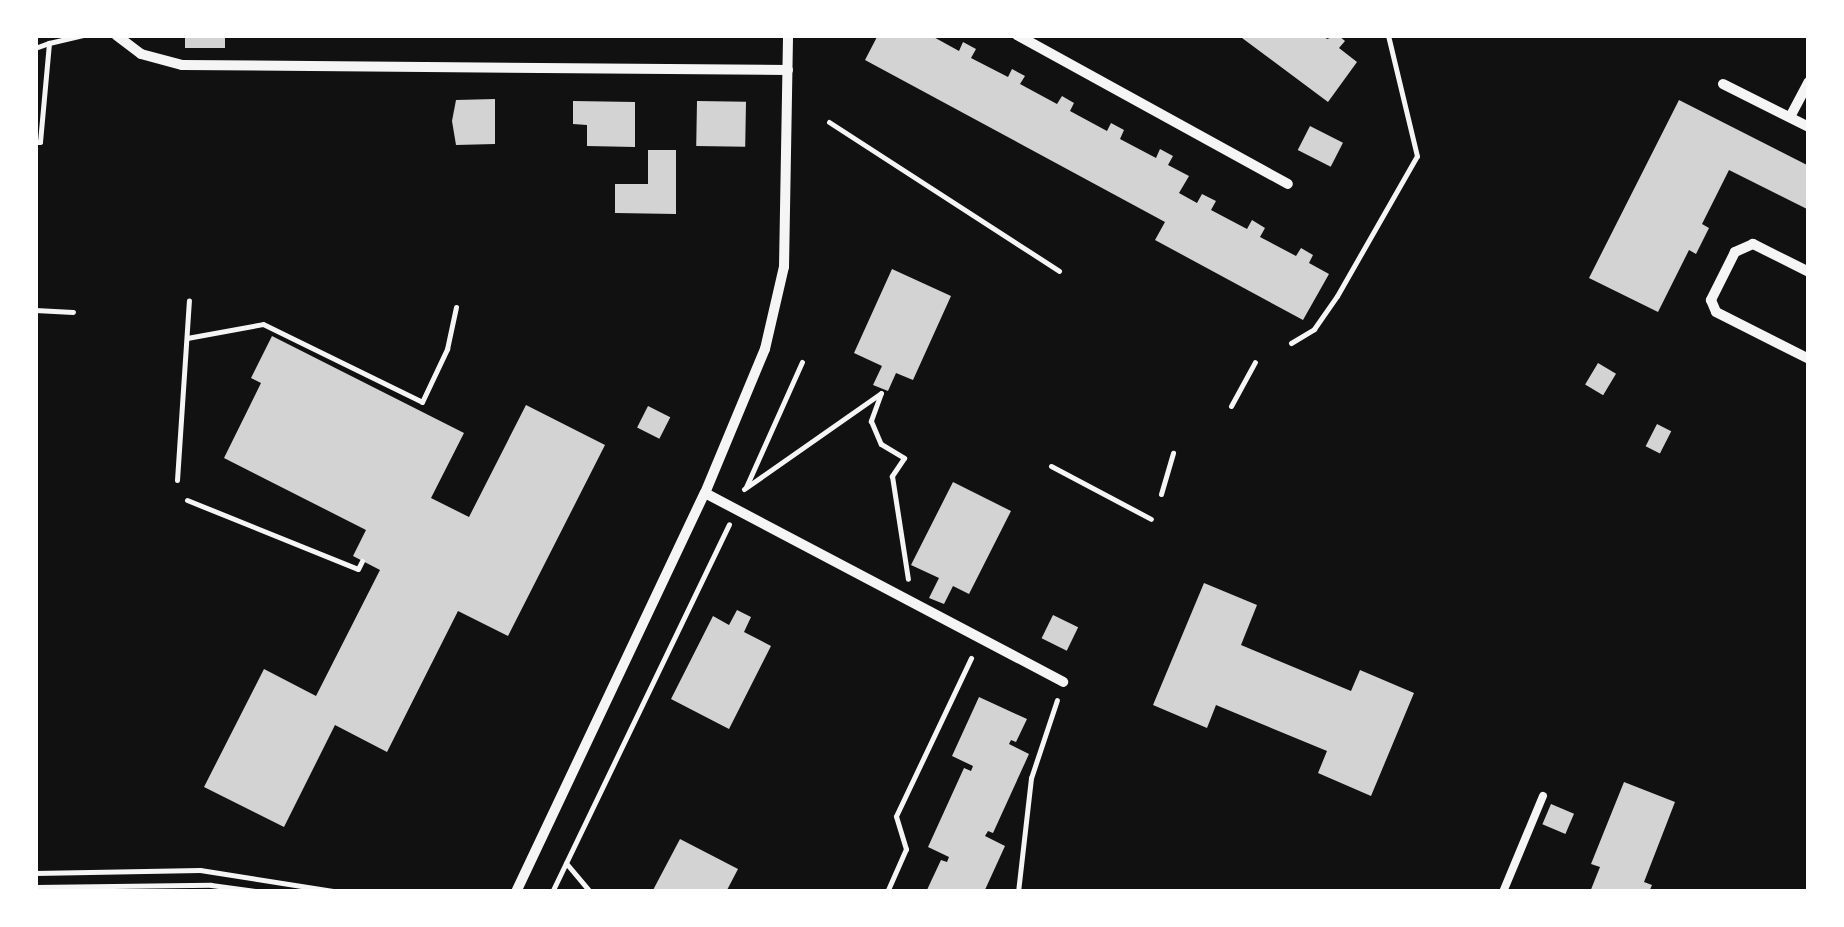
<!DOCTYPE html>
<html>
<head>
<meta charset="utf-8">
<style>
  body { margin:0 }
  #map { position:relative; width:1844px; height:927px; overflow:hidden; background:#111; font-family:Inter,sans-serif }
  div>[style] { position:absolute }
  .building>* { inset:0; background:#d3d3d3; transform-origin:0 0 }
  .path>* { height:5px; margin:-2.5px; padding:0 2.5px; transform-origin:2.5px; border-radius:2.5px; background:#f5f5f5 }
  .service>* { height:8px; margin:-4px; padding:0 4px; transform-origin:4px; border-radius:4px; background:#f5f5f5 }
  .minor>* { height:10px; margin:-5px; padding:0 5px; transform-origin:5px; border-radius:5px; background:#f5f5f5 }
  span { translate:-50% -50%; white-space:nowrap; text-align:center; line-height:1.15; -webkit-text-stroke:10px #fff; paint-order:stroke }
  .frame { position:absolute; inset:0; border:38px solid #fff; pointer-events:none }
</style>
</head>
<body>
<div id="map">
  <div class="building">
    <i style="left:185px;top:35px;width:40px;height:13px"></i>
    <i style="clip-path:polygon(878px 35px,930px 35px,959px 51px,963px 42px,976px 49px,971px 58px,1008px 77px,1012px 69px,1025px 76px,1020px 84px,1057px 104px,1062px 96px,1074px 103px,1070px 111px,1107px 131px,1111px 123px,1124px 130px,1120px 139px,1156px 158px,1160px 149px,1173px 156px,1168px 165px,1189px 176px,1179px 193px,1197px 203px,1202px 194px,1216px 201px,1211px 210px,1247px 229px,1252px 220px,1265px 228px,1260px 237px,1296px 256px,1301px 248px,1313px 255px,1309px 263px,1329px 274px,1303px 320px,1155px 240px,1165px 222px,865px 60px)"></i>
    <i style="clip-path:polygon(1238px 35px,1322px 35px,1327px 39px,1338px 35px,1345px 41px,1339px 48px,1357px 62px,1328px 102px)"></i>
    <i style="clip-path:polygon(495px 99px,495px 144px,456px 145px,452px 121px,456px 100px)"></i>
    <i style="clip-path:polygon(1679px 100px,1809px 166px,1809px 210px,1729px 170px,1702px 224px,1709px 228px,1696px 254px,1689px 250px,1658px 312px,1589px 278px)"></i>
    <i style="clip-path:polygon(573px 101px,635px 102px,635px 147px,587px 146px,587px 125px,573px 124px)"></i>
    <i style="left:697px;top:101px;width:49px;height:45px;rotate:1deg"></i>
    <i style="left:1310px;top:126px;width:37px;height:27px;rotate:27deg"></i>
    <i style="clip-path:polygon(648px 150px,676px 150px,676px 214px,615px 213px,615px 184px,648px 184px)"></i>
    <i style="clip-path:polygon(892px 269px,951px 296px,913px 380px,896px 373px,888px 391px,873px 385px,882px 366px,854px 353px)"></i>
    <i style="clip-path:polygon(272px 336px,464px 433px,431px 498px,469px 517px,526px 405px,605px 445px,508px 636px,458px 611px,387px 752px,335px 725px,284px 827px,204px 787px,264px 669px,316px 696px,380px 570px,353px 556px,366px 530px,224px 458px,261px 383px,251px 378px)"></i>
    <i style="left:1598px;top:363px;width:21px;height:25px;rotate:31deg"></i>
    <i style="left:648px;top:406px;width:25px;height:24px;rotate:27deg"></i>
    <i style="left:1657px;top:424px;width:16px;height:25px;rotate:27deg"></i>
    <i style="clip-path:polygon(953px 482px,1011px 511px,969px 594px,953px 586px,944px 604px,929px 598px,939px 578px,911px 565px)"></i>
    <i style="clip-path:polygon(1204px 583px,1257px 605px,1241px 645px,1351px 691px,1360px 670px,1414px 693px,1371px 796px,1318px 773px,1327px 751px,1216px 705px,1207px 728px,1153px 705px)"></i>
    <i style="clip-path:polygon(737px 610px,751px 617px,744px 632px,771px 646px,729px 729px,671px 699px,713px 616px,729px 625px)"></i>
    <i style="left:1053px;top:615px;width:28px;height:26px;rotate:26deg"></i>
    <i style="clip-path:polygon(979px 697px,1027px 719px,1016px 742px,1011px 740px,1009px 744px,1029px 754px,993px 833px,988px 831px,985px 836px,1005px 846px,984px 892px,926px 892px,941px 860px,947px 862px,949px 857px,928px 847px,964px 768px,971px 771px,973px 766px,952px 756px)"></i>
    <i style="clip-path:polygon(1624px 782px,1675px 802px,1644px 882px,1652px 885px,1649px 892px,1590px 892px,1600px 867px,1591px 864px)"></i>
    <i style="left:1551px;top:804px;width:25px;height:22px;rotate:23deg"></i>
    <i style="clip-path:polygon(680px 839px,738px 869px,726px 892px,652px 892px)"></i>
  </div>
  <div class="path">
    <i style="left:49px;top:43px;width:37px;rotate:-13deg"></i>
    <i style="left:35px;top:48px;width:15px;rotate:-20deg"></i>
    <i style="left:49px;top:43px;width:99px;rotate:95.2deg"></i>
    <i style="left:40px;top:142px;width:5px;rotate:180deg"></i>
    <i style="left:829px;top:122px;width:274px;rotate:32.9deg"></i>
    <i style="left:35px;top:310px;width:38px;rotate:3deg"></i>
    <i style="left:187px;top:338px;width:77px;rotate:-10.4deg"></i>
    <i style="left:263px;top:324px;width:177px;rotate:26.1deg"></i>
    <i style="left:422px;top:402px;width:59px;rotate:-64.7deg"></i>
    <i style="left:447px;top:349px;width:43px;rotate:-77.9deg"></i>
    <i style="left:1291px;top:343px;width:27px;rotate:-31deg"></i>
    <i style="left:1314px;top:329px;width:40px;rotate:-55.1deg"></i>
    <i style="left:1337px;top:296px;width:161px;rotate:-60.3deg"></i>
    <i style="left:1417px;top:156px;width:124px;rotate:-103.5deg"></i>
    <i style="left:881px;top:393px;width:30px;rotate:110deg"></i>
    <i style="left:871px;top:421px;width:25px;rotate:67deg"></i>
    <i style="left:881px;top:444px;width:27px;rotate:31deg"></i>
    <i style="left:904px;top:458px;width:22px;rotate:124deg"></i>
    <i style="left:892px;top:476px;width:104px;rotate:81.2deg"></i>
    <i style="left:1231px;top:406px;width:50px;rotate:-61.4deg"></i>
    <i style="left:1051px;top:466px;width:113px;rotate:27.9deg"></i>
    <i style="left:177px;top:480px;width:180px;rotate:-86.2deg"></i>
    <i style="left:746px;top:487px;width:137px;rotate:-65.9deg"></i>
    <i style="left:744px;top:489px;width:167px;rotate:-35deg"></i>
    <i style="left:1161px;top:494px;width:43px;rotate:-73.7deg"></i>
    <i style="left:187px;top:500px;width:184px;rotate:22deg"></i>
    <i style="left:358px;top:569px;width:9px;rotate:-63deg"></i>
    <i style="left:566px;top:863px;width:38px;rotate:50deg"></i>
    <i style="left:35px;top:873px;width:165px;rotate:-1deg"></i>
    <i style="left:200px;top:870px;width:141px;rotate:9deg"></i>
    <i style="left:35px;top:887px;width:176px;rotate:-0.7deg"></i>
    <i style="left:211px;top:885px;width:52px;rotate:7.7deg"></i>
    <i style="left:552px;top:892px;width:408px;rotate:-64.3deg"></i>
    <i style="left:887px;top:892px;width:47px;rotate:-66.2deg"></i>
    <i style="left:906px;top:849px;width:34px;rotate:-107deg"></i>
    <i style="left:896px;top:816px;width:175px;rotate:-64.6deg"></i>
    <i style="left:1018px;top:892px;width:115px;rotate:-83.5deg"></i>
    <i style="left:1031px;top:778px;width:82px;rotate:-71.6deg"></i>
  </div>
  <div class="service">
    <i style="left:1503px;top:892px;width:104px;rotate:-67.4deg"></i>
  </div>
  <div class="minor">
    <i style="left:116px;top:35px;width:31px;rotate:37deg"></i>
    <i style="left:141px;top:54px;width:42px;rotate:15deg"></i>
    <i style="left:182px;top:65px;width:606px;rotate:0.47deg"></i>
    <i style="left:1017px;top:35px;width:309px;rotate:28.8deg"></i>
    <i style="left:1723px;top:84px;width:96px;rotate:26.6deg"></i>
    <i style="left:1790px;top:117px;width:40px;rotate:-62deg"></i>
    <i style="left:1809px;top:272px;width:63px;rotate:-153.4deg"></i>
    <i style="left:1753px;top:244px;width:20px;rotate:156deg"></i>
    <i style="left:1735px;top:252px;width:54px;rotate:116.6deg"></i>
    <i style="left:1711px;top:300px;width:13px;rotate:67deg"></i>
    <i style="left:1716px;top:312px;width:104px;rotate:26.8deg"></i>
    <i style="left:705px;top:493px;width:405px;rotate:27.8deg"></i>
    <i style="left:516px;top:892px;width:441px;rotate:-64.7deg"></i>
    <i style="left:705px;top:493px;width:156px;rotate:-67.4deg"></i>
    <i style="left:765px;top:349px;width:84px;rotate:-77deg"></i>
    <i style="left:784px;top:267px;width:232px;rotate:-89deg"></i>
  </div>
  <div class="frame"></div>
</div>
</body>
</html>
